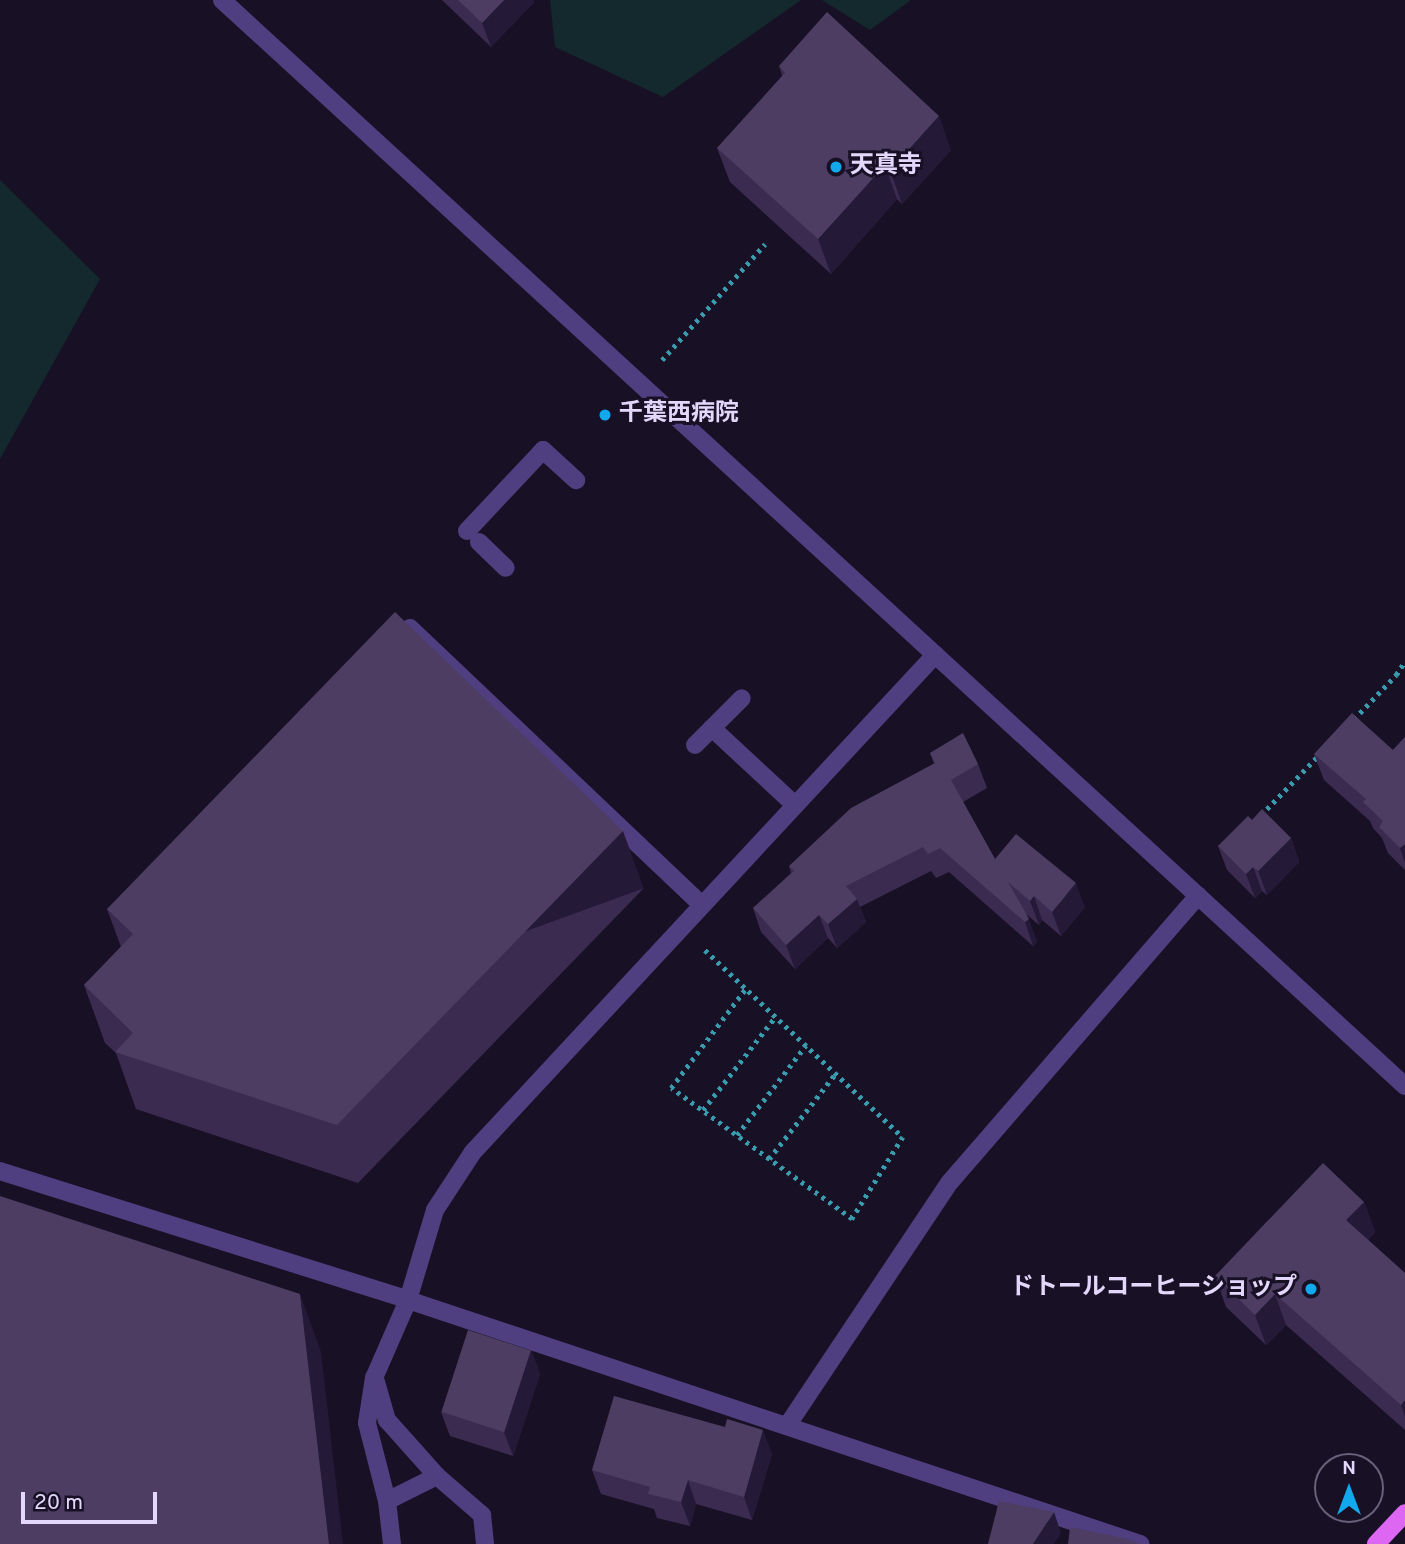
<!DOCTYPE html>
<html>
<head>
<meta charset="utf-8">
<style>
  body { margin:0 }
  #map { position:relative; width:1405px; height:1544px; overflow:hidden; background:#181125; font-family:Overpass,"Noto Sans JP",sans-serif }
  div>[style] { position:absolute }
  .green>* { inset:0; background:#14292e }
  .path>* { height:4.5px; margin-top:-2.25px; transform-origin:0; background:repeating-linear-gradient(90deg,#399cae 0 3.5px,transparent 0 8.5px) }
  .minor>* { height:18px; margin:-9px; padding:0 9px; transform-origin:9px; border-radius:9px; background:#503f80 }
  .major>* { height:18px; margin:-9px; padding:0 9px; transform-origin:9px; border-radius:9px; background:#dd67f3 }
  .wall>* { inset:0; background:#3b2b51 }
  .shaded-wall>* { inset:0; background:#251938; transform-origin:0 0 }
  .building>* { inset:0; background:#4d3d63; transform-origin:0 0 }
  .dots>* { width:19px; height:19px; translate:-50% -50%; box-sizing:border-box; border:4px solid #181125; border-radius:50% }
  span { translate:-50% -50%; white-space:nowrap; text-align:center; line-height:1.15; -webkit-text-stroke:6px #181125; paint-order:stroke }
  .poi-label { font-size:24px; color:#e3d7fc; font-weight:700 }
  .left { translate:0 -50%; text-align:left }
  .right { translate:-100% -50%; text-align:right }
  .north { position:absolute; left:1314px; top:1453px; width:70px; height:70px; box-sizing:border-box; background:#181125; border:2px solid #69607b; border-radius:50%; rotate:0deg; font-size:19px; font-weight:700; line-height:28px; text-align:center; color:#e3d7fc }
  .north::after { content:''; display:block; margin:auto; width:24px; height:32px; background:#12a8ed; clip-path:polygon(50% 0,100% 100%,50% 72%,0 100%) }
  .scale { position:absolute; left:21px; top:1492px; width:136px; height:32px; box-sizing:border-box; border:4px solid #e3d7fc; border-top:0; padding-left:9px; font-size:21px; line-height:24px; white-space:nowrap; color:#e3d7fc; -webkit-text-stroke:5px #181125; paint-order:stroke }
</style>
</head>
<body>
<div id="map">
  <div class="green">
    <i style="clip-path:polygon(550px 0,801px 0,663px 97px,555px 47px)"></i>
    <i style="clip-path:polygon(822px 0,911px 0,870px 30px)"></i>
    <i style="clip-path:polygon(0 180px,100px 279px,0 459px)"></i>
  </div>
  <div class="path">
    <i style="left:662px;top:360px;width:155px;rotate:-48.4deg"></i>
    <i style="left:1354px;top:719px;width:61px;rotate:-46.3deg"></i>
    <i style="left:1396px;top:675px;width:17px;rotate:-57deg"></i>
    <i style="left:1261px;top:815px;width:82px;rotate:-46deg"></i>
    <i style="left:705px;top:950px;width:272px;rotate:43.4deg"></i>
    <i style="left:903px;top:1137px;width:97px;rotate:121.9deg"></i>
    <i style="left:852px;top:1219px;width:223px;rotate:-144.1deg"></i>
    <i style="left:671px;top:1088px;width:125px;rotate:-53.1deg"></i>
    <i style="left:703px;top:1110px;width:119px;rotate:-52.2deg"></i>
    <i style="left:737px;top:1135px;width:113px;rotate:-52.5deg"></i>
    <i style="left:769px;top:1159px;width:109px;rotate:-52.1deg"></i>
  </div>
  <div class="minor">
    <i style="left:222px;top:0;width:1606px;rotate:42.55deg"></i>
    <i style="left:467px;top:531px;width:111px;rotate:-46.8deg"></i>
    <i style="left:543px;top:450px;width:45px;rotate:42.3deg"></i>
    <i style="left:479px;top:542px;width:37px;rotate:44deg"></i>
    <i style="left:410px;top:628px;width:402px;rotate:43.5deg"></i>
    <i style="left:712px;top:728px;width:113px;rotate:42.9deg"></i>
    <i style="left:695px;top:745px;width:66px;rotate:-45deg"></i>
    <i style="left:0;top:1171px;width:428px;rotate:17.5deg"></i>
    <i style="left:408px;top:1300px;width:772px;rotate:18.43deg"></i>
    <i style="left:376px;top:1382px;width:40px;rotate:74deg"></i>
    <i style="left:387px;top:1420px;width:75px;rotate:48.2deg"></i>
    <i style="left:437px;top:1476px;width:60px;rotate:40.9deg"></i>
    <i style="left:482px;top:1515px;width:29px;rotate:84deg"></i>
    <i style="left:787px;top:1426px;width:293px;rotate:-56.3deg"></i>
    <i style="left:950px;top:1182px;width:379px;rotate:-49.1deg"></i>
    <i style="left:387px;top:1501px;width:56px;rotate:-26.6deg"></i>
    <i style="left:392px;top:1544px;width:43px;rotate:-96.6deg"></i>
    <i style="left:387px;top:1501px;width:81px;rotate:-104.4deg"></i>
    <i style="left:367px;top:1423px;width:46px;rotate:-81.2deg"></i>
    <i style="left:374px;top:1378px;width:85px;rotate:-66.4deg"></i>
    <i style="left:408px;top:1300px;width:94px;rotate:-73.3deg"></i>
    <i style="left:435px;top:1210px;width:69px;rotate:-56.8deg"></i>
    <i style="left:473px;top:1152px;width:679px;rotate:-47.09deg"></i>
  </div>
  <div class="major">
    <i style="left:1376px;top:1544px;width:42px;rotate:-46.9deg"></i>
  </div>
  <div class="wall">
    <i style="clip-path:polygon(442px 0,533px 0,534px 2px,491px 47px)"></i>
    <i style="clip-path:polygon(779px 66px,951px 150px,902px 204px,897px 199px,831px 274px,730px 182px,717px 148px,782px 76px)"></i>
    <i style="clip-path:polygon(1405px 737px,1405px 870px,1388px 853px,1382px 838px,1373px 828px,1370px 821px,1324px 780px,1314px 754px,1393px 750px)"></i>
    <i style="clip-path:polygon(930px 753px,978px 764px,987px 788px,963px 802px,995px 859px,1085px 907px,1061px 936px,1042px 920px,1039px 925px,1026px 914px,1037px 942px,1033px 946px,949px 872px,936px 878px,931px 871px,860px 907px,866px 922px,837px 948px,828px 938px,795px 969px,761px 932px,753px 908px,791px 873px,789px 866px,934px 764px)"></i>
    <i style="clip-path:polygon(1252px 820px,1291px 838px,1299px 862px,1267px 895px,1262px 891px,1255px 898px,1227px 870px,1218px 846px)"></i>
    <i style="clip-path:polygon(644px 888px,358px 1183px,136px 1109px,116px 1053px,105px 1043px,84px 985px,121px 947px,107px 909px)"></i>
    <i style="clip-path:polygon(1364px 1202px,1375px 1232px,1368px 1240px,1405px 1273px,1405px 1430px,1286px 1325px,1266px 1345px,1226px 1307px,1215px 1276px)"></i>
    <i style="clip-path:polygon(531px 1350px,540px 1374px,513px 1456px,450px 1436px,441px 1412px)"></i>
    <i style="clip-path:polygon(772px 1454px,752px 1520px,696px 1504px,690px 1526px,657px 1518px,654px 1509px,601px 1494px,592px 1470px)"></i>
  </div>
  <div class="shaded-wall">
    <i style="clip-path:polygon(504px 0,533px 0,534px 2px,491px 47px,482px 23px)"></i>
    <i style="clip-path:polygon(939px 116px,951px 150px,902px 204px,890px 170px)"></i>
    <i style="clip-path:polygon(885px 165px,897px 199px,831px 274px,818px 239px)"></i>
    <i style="left:623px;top:831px;width:61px;height:410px;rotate:70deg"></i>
    <i style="clip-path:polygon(1291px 838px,1299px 862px,1267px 895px,1258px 871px)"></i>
    <i style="clip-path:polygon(1405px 844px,1405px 863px,1400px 848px)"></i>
    <i style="clip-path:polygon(1253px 867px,1262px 891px,1255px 898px,1246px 874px)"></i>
    <i style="clip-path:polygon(1076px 883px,1085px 907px,1061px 936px,1052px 912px)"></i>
    <i style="clip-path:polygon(1034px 896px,1042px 920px,1039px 925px,1030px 901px)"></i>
    <i style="clip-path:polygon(857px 899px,866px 922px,837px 948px,828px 924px)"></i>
    <i style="clip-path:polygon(819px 915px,828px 938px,795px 969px,786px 945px)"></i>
    <i style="clip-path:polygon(1029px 919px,1037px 942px,1033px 946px,1025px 922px)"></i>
    <i style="clip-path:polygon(1364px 1202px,1375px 1232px,1357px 1251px,1346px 1220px)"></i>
    <i style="clip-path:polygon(300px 1294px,321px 1352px,343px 1544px,329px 1544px)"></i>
    <i style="clip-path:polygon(1275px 1294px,1286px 1325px,1266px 1345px,1255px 1315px)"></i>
    <i style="clip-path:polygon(531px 1350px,540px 1374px,513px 1456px,504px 1432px)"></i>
    <i style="clip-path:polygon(1405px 1400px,1405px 1417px,1401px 1405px)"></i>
    <i style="clip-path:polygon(763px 1430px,772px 1454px,752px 1520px,744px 1497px)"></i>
    <i style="clip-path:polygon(688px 1480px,696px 1504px,690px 1526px,681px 1502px)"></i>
    <i style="clip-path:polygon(1054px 1512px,1061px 1533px,1054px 1544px,1033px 1544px)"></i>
  </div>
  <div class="building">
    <i style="clip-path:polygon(458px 0,504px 0,482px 23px)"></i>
    <i style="clip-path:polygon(827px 12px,939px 116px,890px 170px,885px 165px,818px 239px,717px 148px,785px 73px,779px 66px)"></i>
    <i style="clip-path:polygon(395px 612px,623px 831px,337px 1125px,115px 1052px,133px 1033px,84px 985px,133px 934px,107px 909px)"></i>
    <i style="clip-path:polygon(1352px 713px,1393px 750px,1405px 737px,1405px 844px,1400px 848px,1379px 827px,1383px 821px,1363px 802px,1366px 799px,1314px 754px)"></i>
    <i style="clip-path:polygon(963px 733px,978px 764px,951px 780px,995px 859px,1016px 834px,1076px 883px,1052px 912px,1034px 896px,1030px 901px,1008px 882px,1029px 919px,1025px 922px,940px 848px,928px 854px,923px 847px,846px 886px,857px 899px,828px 924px,819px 915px,786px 945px,753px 908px,794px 871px,789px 866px,851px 808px,935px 763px,930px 753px)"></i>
    <i style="clip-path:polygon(1262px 809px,1291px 838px,1258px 871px,1253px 867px,1246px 874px,1218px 846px,1248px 816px,1252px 820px)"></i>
    <i style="clip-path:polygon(1323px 1163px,1364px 1202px,1346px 1220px,1405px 1273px,1405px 1400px,1401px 1405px,1275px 1294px,1255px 1315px,1215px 1276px)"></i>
    <i style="clip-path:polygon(0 1196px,300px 1294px,329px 1544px,0 1544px)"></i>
    <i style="left:468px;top:1330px;width:66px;height:86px;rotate:18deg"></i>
    <i style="clip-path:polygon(614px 1396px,725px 1427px,727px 1419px,763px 1430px,744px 1497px,688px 1480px,681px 1502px,648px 1494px,650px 1487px,592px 1470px)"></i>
    <i style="clip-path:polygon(999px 1501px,1054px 1512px,1033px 1544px,988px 1544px)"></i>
    <i style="clip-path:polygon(1070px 1527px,1128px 1539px,1140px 1544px,1068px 1544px)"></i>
  </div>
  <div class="dots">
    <i style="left:836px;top:167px;background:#12a8ed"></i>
    <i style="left:605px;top:415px;background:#12a8ed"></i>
    <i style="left:1311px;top:1289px;background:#12a8ed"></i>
  </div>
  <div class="poi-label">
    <span class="left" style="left:850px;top:167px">天真寺</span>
    <span class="left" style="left:619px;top:415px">千葉西病院</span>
    <span class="right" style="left:1297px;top:1289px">ドトールコーヒーショップ</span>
  </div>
  <div class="north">N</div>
  <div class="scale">20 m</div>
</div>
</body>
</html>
